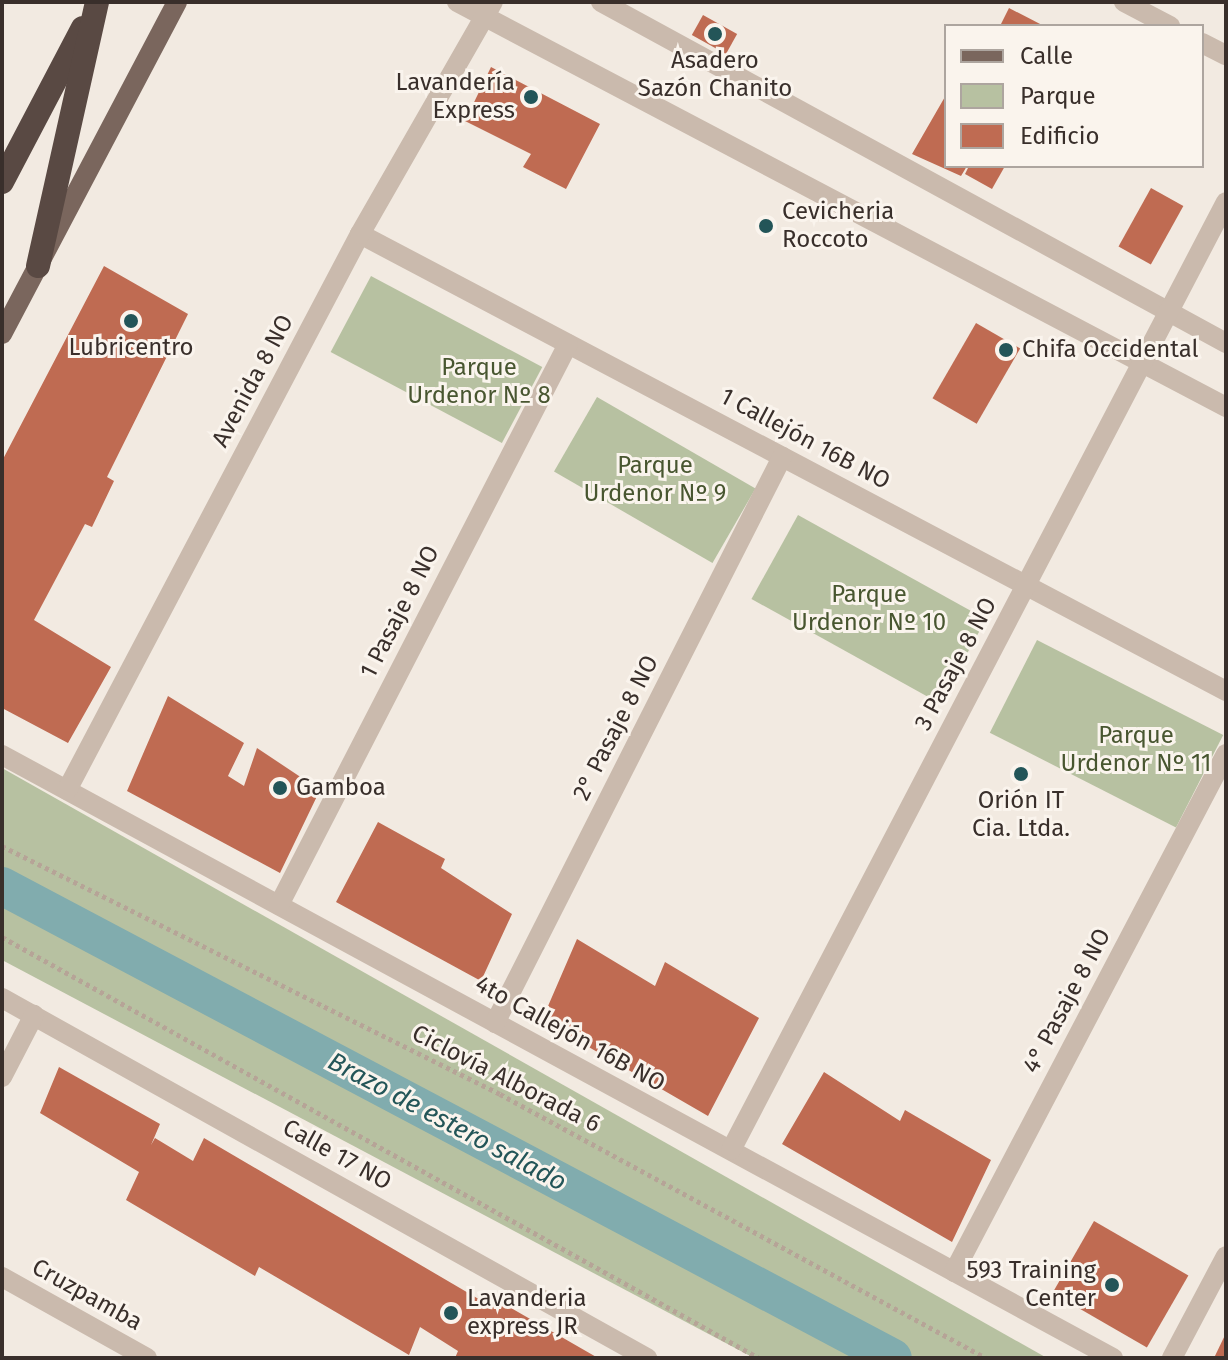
<!DOCTYPE html>
<html>
<head>
<meta charset="utf-8">
<style>
  body { margin:0 }
  #map { position:relative; width:1228px; height:1360px; overflow:hidden; background:#f2eae1; font-family:"Fira Sans",sans-serif }
  div>[style] { position:absolute }
  .green>* { inset:0; background:#b7c1a1; transform-origin:0 0 }
  .canal>* { height:38px; margin:-19px; padding:0 19px; transform-origin:19px; border-radius:19px; background:#81acae }
  .building>* { inset:0; background:#bf6b52; transform-origin:0 0 }
  .path>* { height:5px; margin-top:-2.5px; transform-origin:0; background:repeating-linear-gradient(90deg,#b6a497 0 4px,transparent 0 8px) }
  .minor>* { height:20px; margin:-10px; padding:0 10px; transform-origin:10px; border-radius:10px; background:#cabaad }
  .major>* { height:20px; margin:-10px; padding:0 10px; transform-origin:10px; border-radius:10px; background:#7a665d }
  .highway>* { height:24px; margin:-12px; padding:0 12px; transform-origin:12px; border-radius:12px; background:#594943 }
  .dots>* { width:22px; height:22px; translate:-50% -50%; box-sizing:border-box; border:4px solid #faf4ed; border-radius:50% }
  span { translate:-50% -50%; white-space:nowrap; text-align:center; line-height:1.15; -webkit-text-stroke:6px #faf4ed; paint-order:stroke }
  .poi-label { font-size:24px; color:#392f2b }
  .right { translate:-100% -50%; text-align:right }
  .left { translate:0 -50%; text-align:left }
  .park-label { font-size:24px; color:#485630 }
  .street-label { font-size:24px; color:#392f2b }
  .water-label { font-size:26px; color:#235558; font-style:italic }
  .frame { position:absolute; inset:0; border:4px solid #392f2b; pointer-events:none }
  .legend { position:absolute; left:944px; top:24px; width:260px; height:144px; box-sizing:border-box; background:#faf4ed; border:2px solid #ada59f; margin:0; padding:10px 14px; list-style:none; font-size:24px; color:#392f2b }
  .legend li { display:flex; align-items:center; gap:16px; height:40px }
  .legend b { width:40px; border:2px solid #ada59f }
</style>
</head>
<body>
<div id="map">
  <div class="green">
    <i style="left:371px;top:276px;width:194px;height:86px;rotate:28deg"></i>
    <i style="left:597px;top:397px;width:183px;height:86px;rotate:30deg"></i>
    <i style="left:798px;top:515px;width:215px;height:96px;rotate:29deg"></i>
    <i style="left:1037px;top:640px;width:209px;height:104px;rotate:27deg"></i>
    <i style="clip-path:polygon(2px 768px,1047px 1358px,754px 1358px,2px 960px)"></i>
  </div>
  <div class="canal">
    <i style="left:2px;top:886px;width:1008px;rotate:27.91deg"></i>
  </div>
  <div class="building">
    <i style="clip-path:polygon(1009px 8px,1044px 26px,1000px 26px)"></i>
    <i style="left:703px;top:15px;width:39px;height:23px;rotate:29deg"></i>
    <i style="clip-path:polygon(491px 67px,600px 124px,566px 189px,523px 167px,531px 154px,465px 121px)"></i>
    <i style="clip-path:polygon(946px 95px,946px 166px,967px 166px,961px 176px,912px 154px)"></i>
    <i style="clip-path:polygon(969px 166px,1005px 166px,992px 189px,965px 174px)"></i>
    <i style="left:1151px;top:188px;width:37px;height:67px;rotate:29deg"></i>
    <i style="clip-path:polygon(104px 266px,188px 314px,107px 477px,114px 481px,92px 527px,85px 524px,34px 620px,111px 667px,68px 743px,2px 708px,2px 461px)"></i>
    <i style="left:976px;top:323px;width:51px;height:87px;rotate:30deg"></i>
    <i style="clip-path:polygon(168px 696px,244px 743px,228px 776px,244px 786px,257px 748px,320px 790px,280px 873px,127px 791px)"></i>
    <i style="clip-path:polygon(378px 822px,445px 859px,441px 868px,512px 914px,481px 981px,336px 902px)"></i>
    <i style="clip-path:polygon(577px 939px,655px 986px,665px 962px,759px 1018px,708px 1116px,542px 1020px)"></i>
    <i style="clip-path:polygon(59px 1067px,160px 1124px,151px 1145px,155px 1138px,193px 1161px,204px 1138px,482px 1301px,485px 1293px,598px 1358px,455px 1358px,458px 1351px,420px 1327px,409px 1355px,259px 1267px,255px 1276px,126px 1200px,139px 1172px,40px 1113px)"></i>
    <i style="clip-path:polygon(824px 1072px,900px 1121px,905px 1110px,991px 1160px,952px 1242px,782px 1144px)"></i>
    <i style="left:1094px;top:1221px;width:109px;height:83px;rotate:30deg"></i>
    <i style="clip-path:polygon(1226px 1333px,1226px 1358px,1214px 1358px)"></i>
  </div>
  <div class="path">
    <i style="left:2px;top:846px;width:556px;rotate:26.47deg"></i>
    <i style="left:500px;top:1094px;width:553px;rotate:28.51deg"></i>
    <i style="left:2px;top:937px;width:866px;rotate:29.08deg"></i>
  </div>
  <div class="minor">
    <i style="left:457px;top:2px;width:869px;rotate:27.77deg"></i>
    <i style="left:601px;top:2px;width:712px;rotate:28.62deg"></i>
    <i style="left:1124px;top:2px;width:52px;rotate:27.6deg"></i>
    <i style="left:1202px;top:43px;width:27px;rotate:27deg"></i>
    <i style="left:360px;top:234px;width:979px;rotate:27.82deg"></i>
    <i style="left:2px;top:755px;width:1264px;rotate:28.49deg"></i>
    <i style="left:67px;top:790px;width:628px;rotate:-62.21deg"></i>
    <i style="left:360px;top:234px;width:267px;rotate:-60.2deg"></i>
    <i style="left:279px;top:905px;width:631px;rotate:-62.74deg"></i>
    <i style="left:2px;top:998px;width:739px;rotate:29.17deg"></i>
    <i style="left:495px;top:1023px;width:635px;rotate:-63.11deg"></i>
    <i style="left:2px;top:1077px;width:70px;rotate:-62.7deg"></i>
    <i style="left:731px;top:1150px;width:1069px;rotate:-62.43deg"></i>
    <i style="left:954px;top:1272px;width:585px;rotate:-62.3deg"></i>
    <i style="left:2px;top:1277px;width:166px;rotate:29.2deg"></i>
    <i style="left:1172px;top:1358px;width:115px;rotate:-62.1deg"></i>
  </div>
  <div class="major">
    <i style="left:2px;top:334px;width:375px;rotate:-62.2deg"></i>
  </div>
  <div class="highway">
    <i style="left:2px;top:182px;width:174px;rotate:-62.3deg"></i>
    <i style="left:38px;top:266px;width:271px;rotate:-77.4deg"></i>
  </div>
  <div class="dots">
    <i style="left:715px;top:34px;background:#235558"></i>
    <i style="left:531px;top:97px;background:#235558"></i>
    <i style="left:766px;top:226px;background:#235558"></i>
    <i style="left:131px;top:321px;background:#235558"></i>
    <i style="left:1006px;top:350px;background:#235558"></i>
    <i style="left:1021px;top:774px;background:#235558"></i>
    <i style="left:280px;top:788px;background:#235558"></i>
    <i style="left:1112px;top:1285px;background:#235558"></i>
    <i style="left:451px;top:1313px;background:#235558"></i>
  </div>
  <div class="poi-label">
    <span style="left:715px;top:75px">Asadero<br>Sazón Chanito</span>
    <span class="right" style="left:515px;top:97px">Lavandería<br>Express</span>
    <span class="left" style="left:782px;top:226px">Cevicheria<br>Roccoto</span>
    <span style="left:131px;top:348px">Lubricentro</span>
    <span class="left" style="left:1022px;top:350px">Chifa Occidental</span>
    <span class="left" style="left:296px;top:788px">Gamboa</span>
    <span style="left:1021px;top:815px">Orión IT<br>Cia. Ltda.</span>
    <span class="right" style="left:1096px;top:1285px">593 Training<br>Center</span>
    <span class="left" style="left:467px;top:1313px">Lavanderia<br>express JR</span>
  </div>
  <div class="park-label">
    <span style="left:479px;top:382px">Parque<br>Urdenor Nº 8</span>
    <span style="left:655px;top:480px">Parque<br>Urdenor Nº 9</span>
    <span style="left:869px;top:609px">Parque<br>Urdenor Nº 10</span>
    <span style="left:1136px;top:750px">Parque<br>Urdenor Nº 11</span>
  </div>
  <div class="street-label">
    <span style="left:253px;top:381px;rotate:-62deg">Avenida 8 NO</span>
    <span style="left:805px;top:439px;rotate:28deg">1 Callejón 16B NO</span>
    <span style="left:400px;top:612px;rotate:-63deg">1 Pasaje 8 NO</span>
    <span style="left:956px;top:664px;rotate:-62deg">3 Pasaje 8 NO</span>
    <span style="left:616px;top:728px;rotate:-63deg">2° Pasaje 8 NO</span>
    <span style="left:1067px;top:1001px;rotate:-62deg">4° Pasaje 8 NO</span>
    <span style="left:570px;top:1034px;rotate:29deg">4to Callejón 16B NO</span>
    <span style="left:506px;top:1079px;rotate:27deg">Ciclovía Alborada 6</span>
    <span style="left:337px;top:1155px;rotate:29deg">Calle 17 NO</span>
    <span style="left:87px;top:1295px;rotate:29deg">Cruzpamba</span>
  </div>
  <div class="water-label">
    <span style="left:447px;top:1122px;rotate:28deg">Brazo de estero salado</span>
  </div>
  <div class="frame"></div>
  <ul class="legend">
  <li><b style="height:10px;background:#7a665d"></b>Calle</li>
  <li><b style="height:22px;background:#b7c1a1"></b>Parque</li>
  <li><b style="height:22px;background:#bf6b52"></b>Edificio</li>
  </ul>
</div>
</body>
</html>
